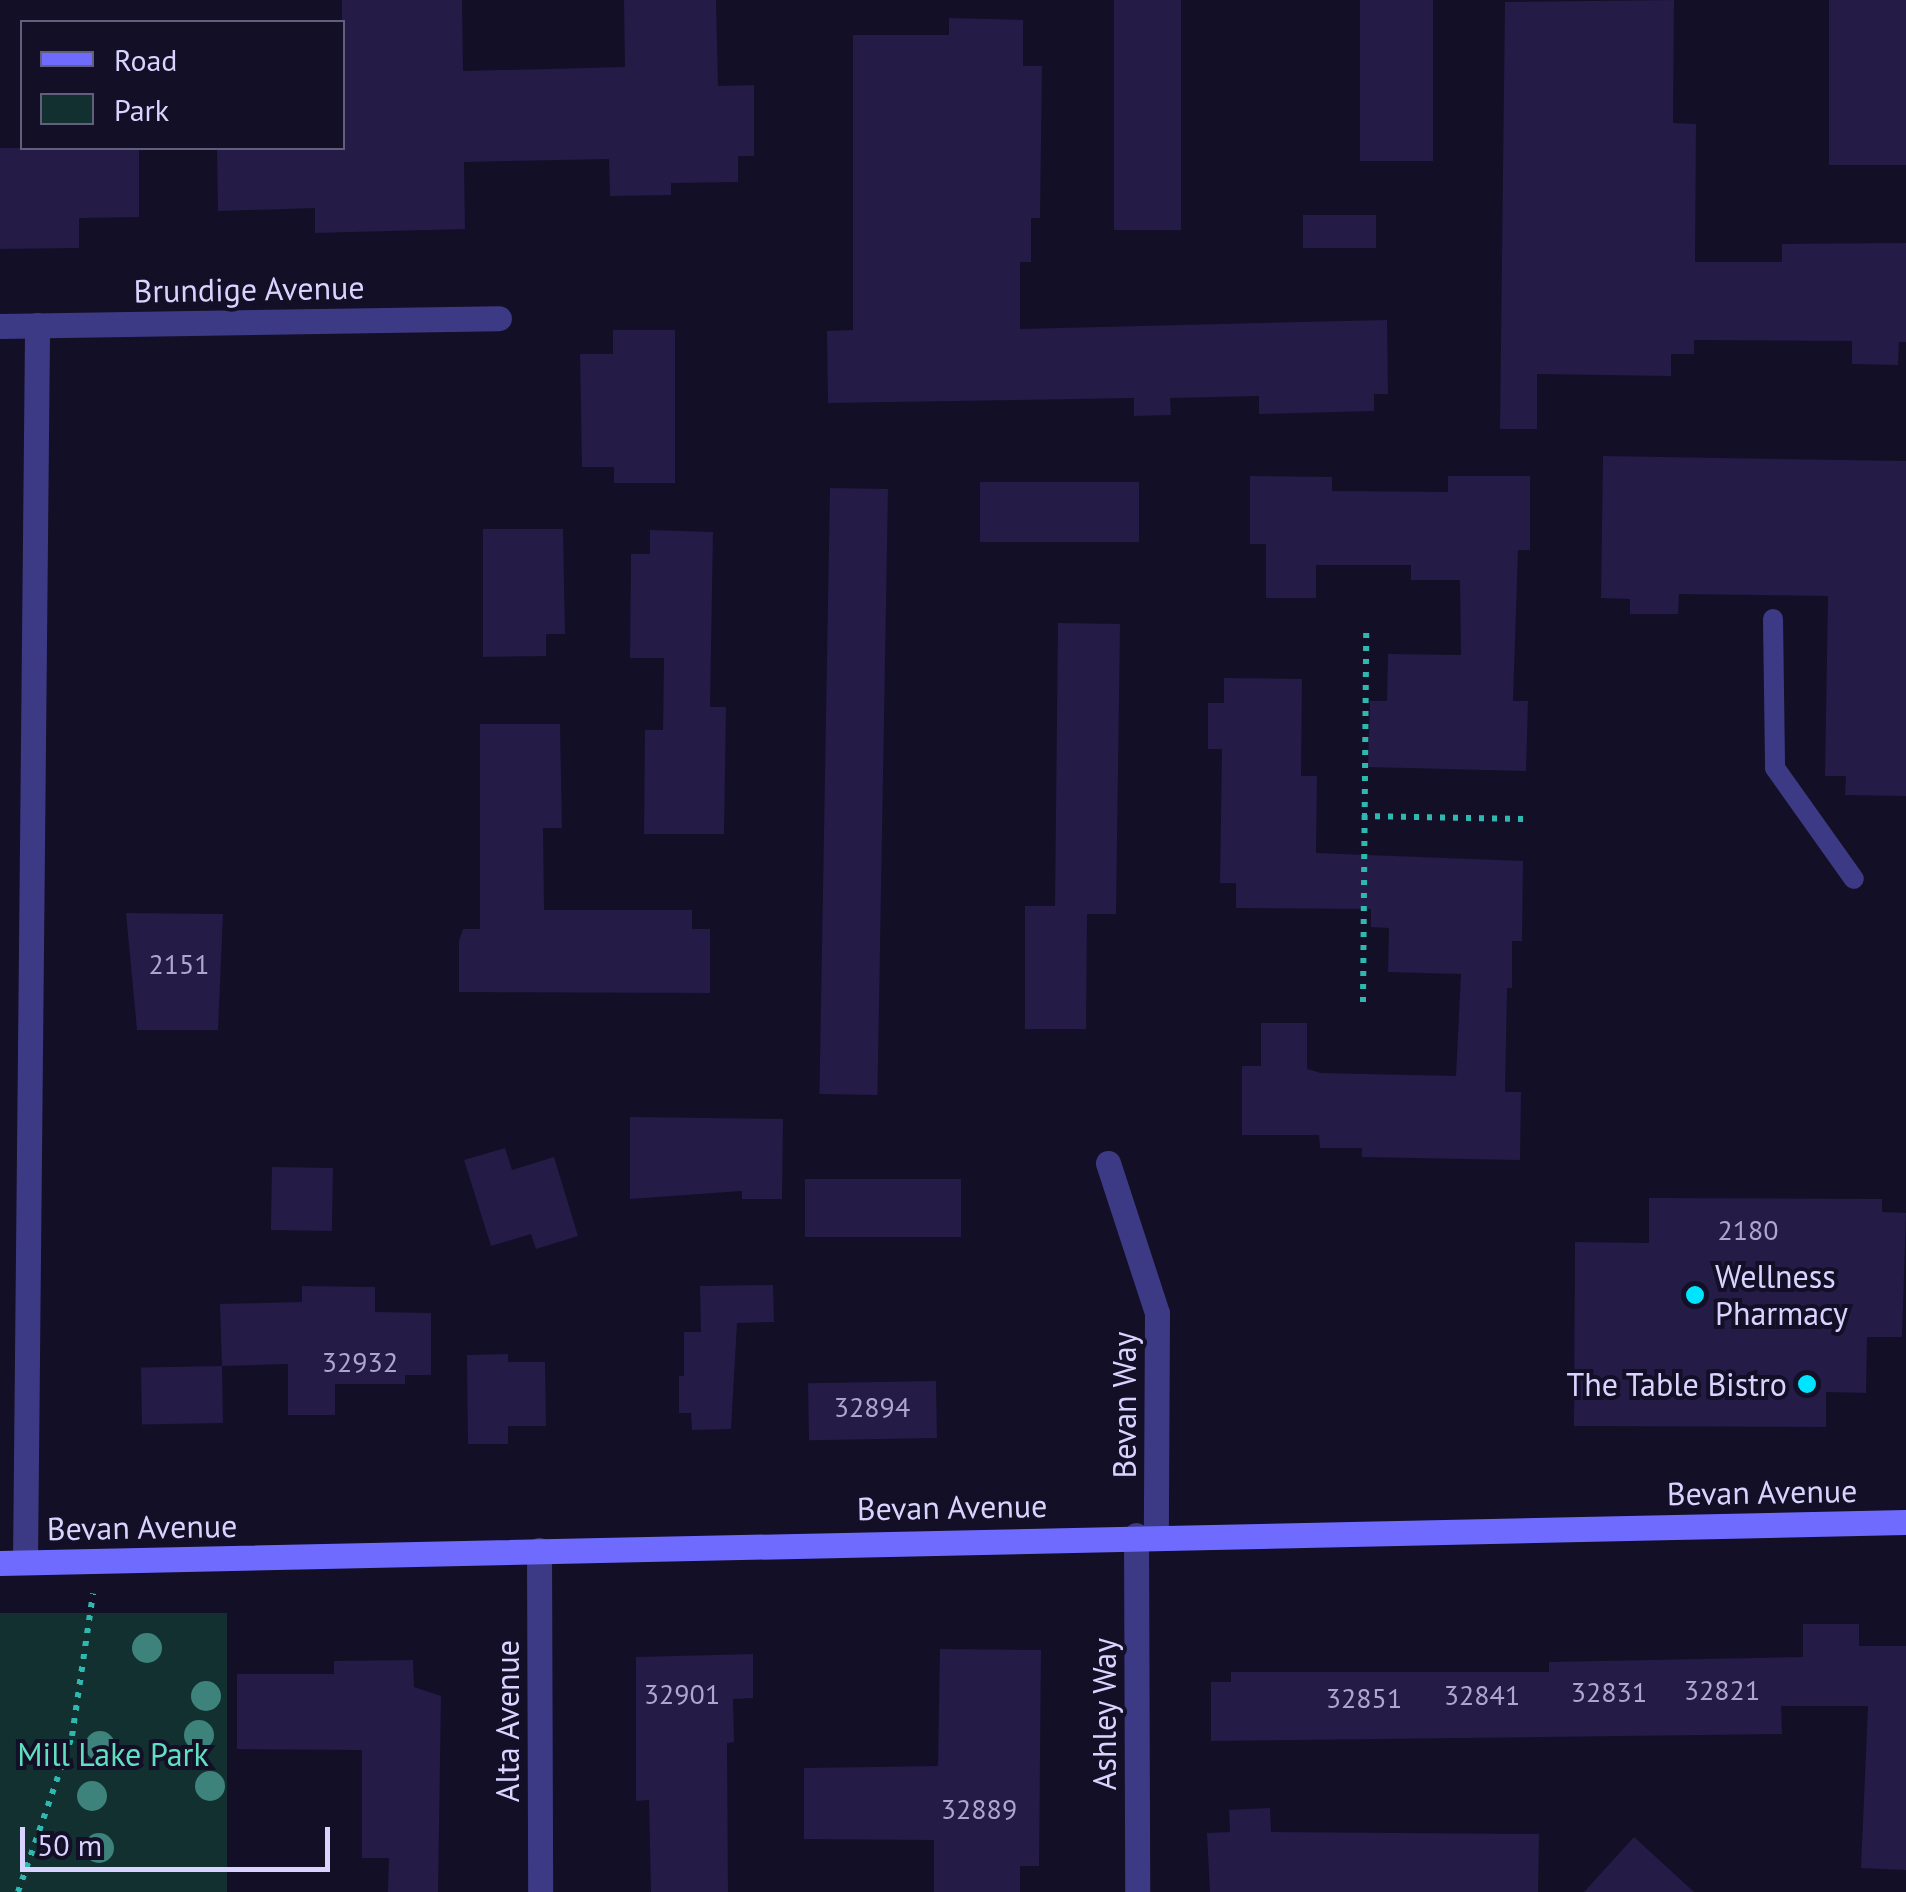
<!DOCTYPE html>
<html>
<head>
<meta charset="utf-8">
<style>
  body { margin:0 }
  #map { position:relative; width:1906px; height:1892px; overflow:hidden; background:#130f26; font-family:"PT Sans",sans-serif }
  div>[style] { position:absolute }
  .green>* { inset:0; background:#12302f; transform-origin:0 0 }
  .building>* { inset:0; background:#241b47; transform-origin:0 0 }
  .path>* { height:6px; margin-top:-3px; transform-origin:0; background:repeating-linear-gradient(90deg,#2fb8b0 0 5px,transparent 0 13px) }
  .lane>* { height:20px; margin:-10px; padding:0 10px; transform-origin:10px; border-radius:10px; background:#3d3a85 }
  .street>* { height:25px; margin:-12.5px; padding:0 12.5px; transform-origin:12.5px; border-radius:12.5px; background:#3d3a85 }
  .secondary>* { height:25px; margin:-12.5px; padding:0 12.5px; transform-origin:12.5px; border-radius:12.5px; background:#6f6bff }
  .trees>* { width:30px; height:30px; margin:-15px; border-radius:50%; background:#3d827b }
  .dots>* { width:28px; height:28px; translate:-50% -50%; box-sizing:border-box; border:5px solid #130f26; border-radius:50% }
  span { translate:-50% -50%; white-space:nowrap; text-align:center; line-height:1.15; -webkit-text-stroke:8px #130f26; paint-order:stroke }
  .number-label { font-size:28px; color:#aca6d1 }
  .number-label span { -webkit-text-stroke-width:0 }
  .street-label { font-size:32px; color:#d9d4ff }
  .poi-label { font-size:32px; color:#d9d4ff }
  .left { translate:0 -50%; text-align:left }
  .right { translate:-100% -50%; text-align:right }
  .park-label { font-size:32px; color:#5fe0c0 }
  .legend { position:absolute; left:20px; top:20px; width:325px; height:130px; box-sizing:border-box; background:#130f26; border:2px solid #625e7d; margin:0; padding:12px 18px; list-style:none; font-size:30px; color:#d9d4ff }
  .legend li { display:flex; align-items:center; gap:20px; height:50px }
  .legend b { width:50px; border:2px solid #625e7d }
  .scale { position:absolute; left:20px; top:1827px; width:310px; height:45px; box-sizing:border-box; border:5px solid #d9d4ff; border-top:0; padding-left:12px; font-size:30px; line-height:35px; white-space:nowrap; color:#d9d4ff; -webkit-text-stroke:8px #130f26; paint-order:stroke }
</style>
</head>
<body>
<div id="map">
  <div class="green">
    <i style="left:227px;top:1613px;width:279px;height:227px;rotate:90deg"></i>
  </div>
  <div class="building">
    <i style="clip-path:polygon(342px 0,462px 0,463px 71px,625px 67px,624px 0,716px 0,718px 86px,754px 85px,754px 156px,738px 156px,738px 182px,671px 183px,671px 195px,610px 196px,609px 159px,464px 162px,465px 229px,315px 233px,315px 208px,218px 211px,217px 148px,342px 148px)"></i>
    <i style="left:1114px;top:0;width:67px;height:230px"></i>
    <i style="left:1360px;top:0;width:73px;height:161px"></i>
    <i style="clip-path:polygon(1674px 0,1673px 123px,1696px 124px,1695px 262px,1782px 262px,1782px 244px,1906px 243px,1906px 342px,1899px 342px,1898px 365px,1852px 364px,1852px 341px,1694px 340px,1694px 354px,1671px 354px,1671px 376px,1537px 374px,1537px 429px,1500px 429px,1505px 2px)"></i>
    <i style="left:1829px;top:0;width:77px;height:165px"></i>
    <i style="clip-path:polygon(949px 18px,1023px 20px,1023px 66px,1042px 66px,1040px 218px,1031px 218px,1031px 262px,1020px 262px,1020px 329px,1387px 320px,1388px 394px,1374px 394px,1374px 411px,1259px 414px,1259px 396px,1170px 398px,1171px 415px,1134px 416px,1134px 398px,828px 403px,827px 331px,853px 330px,853px 35px,949px 35px)"></i>
    <i style="clip-path:polygon(0 148px,139px 148px,139px 217px,79px 218px,79px 248px,0 249px)"></i>
    <i style="left:1376px;top:215px;width:33px;height:73px;rotate:90deg"></i>
    <i style="clip-path:polygon(613px 330px,675px 330px,675px 483px,614px 483px,614px 467px,582px 467px,580px 354px,613px 354px)"></i>
    <i style="clip-path:polygon(1603px 456px,1906px 461px,1906px 796px,1845px 795px,1846px 776px,1825px 776px,1828px 596px,1679px 594px,1678px 614px,1630px 614px,1630px 599px,1601px 598px)"></i>
    <i style="clip-path:polygon(1250px 476px,1332px 477px,1332px 491px,1448px 492px,1448px 476px,1530px 476px,1530px 550px,1518px 550px,1513px 701px,1528px 701px,1526px 771px,1368px 767px,1370px 701px,1387px 701px,1388px 654px,1461px 655px,1460px 580px,1411px 580px,1411px 565px,1316px 565px,1316px 598px,1266px 598px,1266px 544px,1250px 544px)"></i>
    <i style="left:980px;top:482px;width:159px;height:60px"></i>
    <i style="left:830px;top:488px;width:58px;height:606px;rotate:1deg"></i>
    <i style="clip-path:polygon(483px 529px,563px 529px,565px 634px,546px 634px,546px 656px,483px 657px)"></i>
    <i style="clip-path:polygon(650px 530px,713px 532px,710px 707px,726px 707px,724px 834px,644px 834px,645px 730px,663px 730px,664px 658px,630px 658px,631px 554px,650px 554px)"></i>
    <i style="clip-path:polygon(1058px 623px,1120px 624px,1116px 914px,1087px 914px,1086px 1029px,1025px 1029px,1025px 906px,1055px 906px)"></i>
    <i style="clip-path:polygon(1224px 678px,1302px 679px,1301px 776px,1317px 776px,1316px 853px,1523px 861px,1522px 941px,1512px 941px,1512px 988px,1507px 988px,1505px 1092px,1521px 1092px,1520px 1160px,1362px 1157px,1362px 1148px,1320px 1148px,1319px 1135px,1242px 1135px,1242px 1066px,1261px 1066px,1261px 1023px,1307px 1023px,1307px 1069px,1321px 1073px,1456px 1076px,1461px 974px,1388px 972px,1389px 928px,1371px 927px,1371px 909px,1236px 908px,1236px 883px,1220px 883px,1222px 749px,1208px 749px,1208px 703px,1224px 703px)"></i>
    <i style="clip-path:polygon(480px 724px,560px 724px,562px 828px,543px 828px,544px 910px,692px 910px,692px 929px,710px 929px,710px 993px,459px 992px,459px 941px,463px 929px,480px 929px)"></i>
    <i style="clip-path:polygon(126px 913px,223px 914px,218px 1030px,137px 1030px)"></i>
    <i style="clip-path:polygon(630px 1117px,783px 1119px,782px 1199px,742px 1199px,742px 1191px,630px 1199px)"></i>
    <i style="clip-path:polygon(505px 1148px,512px 1170px,554px 1157px,578px 1236px,536px 1249px,531px 1234px,491px 1246px,464px 1160px)"></i>
    <i style="left:272px;top:1167px;width:61px;height:63px;rotate:1deg"></i>
    <i style="left:961px;top:1179px;width:58px;height:156px;rotate:90deg"></i>
    <i style="clip-path:polygon(1649px 1198px,1882px 1199px,1882px 1212px,1906px 1213px,1902px 1337px,1867px 1337px,1866px 1393px,1826px 1392px,1826px 1427px,1574px 1426px,1575px 1242px,1649px 1243px)"></i>
    <i style="clip-path:polygon(773px 1285px,774px 1322px,737px 1323px,731px 1429px,692px 1430px,691px 1413px,679px 1413px,679px 1376px,684px 1376px,684px 1332px,701px 1332px,700px 1286px)"></i>
    <i style="clip-path:polygon(302px 1286px,375px 1287px,375px 1312px,431px 1313px,431px 1375px,405px 1375px,405px 1384px,335px 1384px,335px 1415px,288px 1415px,288px 1364px,222px 1366px,220px 1304px,302px 1302px)"></i>
    <i style="clip-path:polygon(508px 1354px,508px 1362px,545px 1362px,546px 1426px,508px 1426px,508px 1444px,468px 1444px,467px 1355px)"></i>
    <i style="left:222px;top:1366px;width:57px;height:81px;rotate:89deg"></i>
    <i style="left:936px;top:1381px;width:57px;height:128px;rotate:89deg"></i>
    <i style="clip-path:polygon(1803px 1624px,1859px 1624px,1859px 1646px,1906px 1646px,1906px 1870px,1861px 1868px,1868px 1706px,1781px 1706px,1782px 1734px,1211px 1741px,1211px 1682px,1231px 1682px,1231px 1672px,1549px 1672px,1549px 1662px,1803px 1657px)"></i>
    <i style="clip-path:polygon(940px 1649px,1041px 1650px,1039px 1866px,1020px 1866px,1020px 1892px,934px 1892px,934px 1840px,804px 1839px,804px 1768px,938px 1766px)"></i>
    <i style="clip-path:polygon(753px 1654px,753px 1698px,733px 1699px,734px 1742px,727px 1743px,728px 1892px,651px 1892px,649px 1800px,636px 1801px,636px 1657px)"></i>
    <i style="clip-path:polygon(413px 1660px,414px 1687px,441px 1696px,438px 1892px,388px 1892px,389px 1858px,362px 1858px,362px 1750px,237px 1749px,237px 1674px,334px 1674px,334px 1661px)"></i>
    <i style="clip-path:polygon(1270px 1808px,1271px 1832px,1539px 1834px,1538px 1892px,1210px 1892px,1207px 1833px,1230px 1832px,1229px 1810px)"></i>
    <i style="clip-path:polygon(1634px 1837px,1694px 1892px,1584px 1892px)"></i>
  </div>
  <div class="path">
    <i style="left:1362px;top:816px;width:162px;rotate:1.1deg"></i>
    <i style="left:1363px;top:1002px;width:371px;rotate:-89.5deg"></i>
    <i style="left:18px;top:1892px;width:165px;rotate:-70.9deg"></i>
    <i style="left:72px;top:1736px;width:144px;rotate:-81.6deg"></i>
  </div>
  <div class="lane">
    <i style="left:1773px;top:619px;width:149px;rotate:89.2deg"></i>
    <i style="left:1775px;top:768px;width:136px;rotate:54.6deg"></i>
  </div>
  <div class="street">
    <i style="left:0;top:326px;width:499px;rotate:-0.9deg"></i>
    <i style="left:1108px;top:1163px;width:158px;rotate:71.9deg"></i>
    <i style="left:1157px;top:1313px;width:222px;rotate:90.3deg"></i>
    <i style="left:1136px;top:1535px;width:357px;rotate:89.8deg"></i>
    <i style="left:539px;top:1550px;width:342px;rotate:89.8deg"></i>
    <i style="left:25px;top:1562px;width:1237px;rotate:-89.44deg"></i>
  </div>
  <div class="secondary">
    <i style="left:0;top:1563px;width:1906px;rotate:-1.23deg"></i>
  </div>
  <div class="trees">
    <i style="left:147px;top:1648px"></i>
    <i style="left:206px;top:1696px"></i>
    <i style="left:199px;top:1735px"></i>
    <i style="left:100px;top:1746px"></i>
    <i style="left:210px;top:1786px"></i>
    <i style="left:92px;top:1796px"></i>
    <i style="left:99px;top:1848px"></i>
  </div>
  <div class="dots">
    <i style="left:1695px;top:1295px;background:#00e5ff"></i>
    <i style="left:1807px;top:1384px;background:#00e5ff"></i>
  </div>
  <div class="number-label">
    <span style="left:179px;top:964px">2151</span>
    <span style="left:1748px;top:1230px">2180</span>
    <span style="left:360px;top:1362px">32932</span>
    <span style="left:872px;top:1407px">32894</span>
    <span style="left:1722px;top:1690px">32821</span>
    <span style="left:1609px;top:1692px">32831</span>
    <span style="left:682px;top:1694px">32901</span>
    <span style="left:1482px;top:1695px">32841</span>
    <span style="left:1364px;top:1698px">32851</span>
    <span style="left:979px;top:1809px">32889</span>
  </div>
  <div class="street-label">
    <span style="left:249px;top:289px;rotate:-1deg">Brundige Avenue</span>
    <span style="left:1124px;top:1405px;rotate:-90deg">Bevan Way</span>
    <span style="left:1762px;top:1492px;rotate:-1deg">Bevan Avenue</span>
    <span style="left:952px;top:1507px;rotate:-1deg">Bevan Avenue</span>
    <span style="left:142px;top:1527px;rotate:-1deg">Bevan Avenue</span>
    <span style="left:1104px;top:1714px;rotate:-90deg">Ashley Way</span>
    <span style="left:507px;top:1721px;rotate:-90deg">Alta Avenue</span>
  </div>
  <div class="poi-label">
    <span class="left" style="left:1715px;top:1295px">Wellness<br>Pharmacy</span>
    <span class="right" style="left:1787px;top:1384px">The Table Bistro</span>
  </div>
  <div class="park-label">
    <span style="left:113px;top:1754px">Mill Lake Park</span>
  </div>
  <ul class="legend">
  <li><b style="height:12px;background:#6f6bff"></b>Road</li>
  <li><b style="height:28px;background:#12302f"></b>Park</li>
  </ul>
  <div class="scale">50 m</div>
</div>
</body>
</html>
